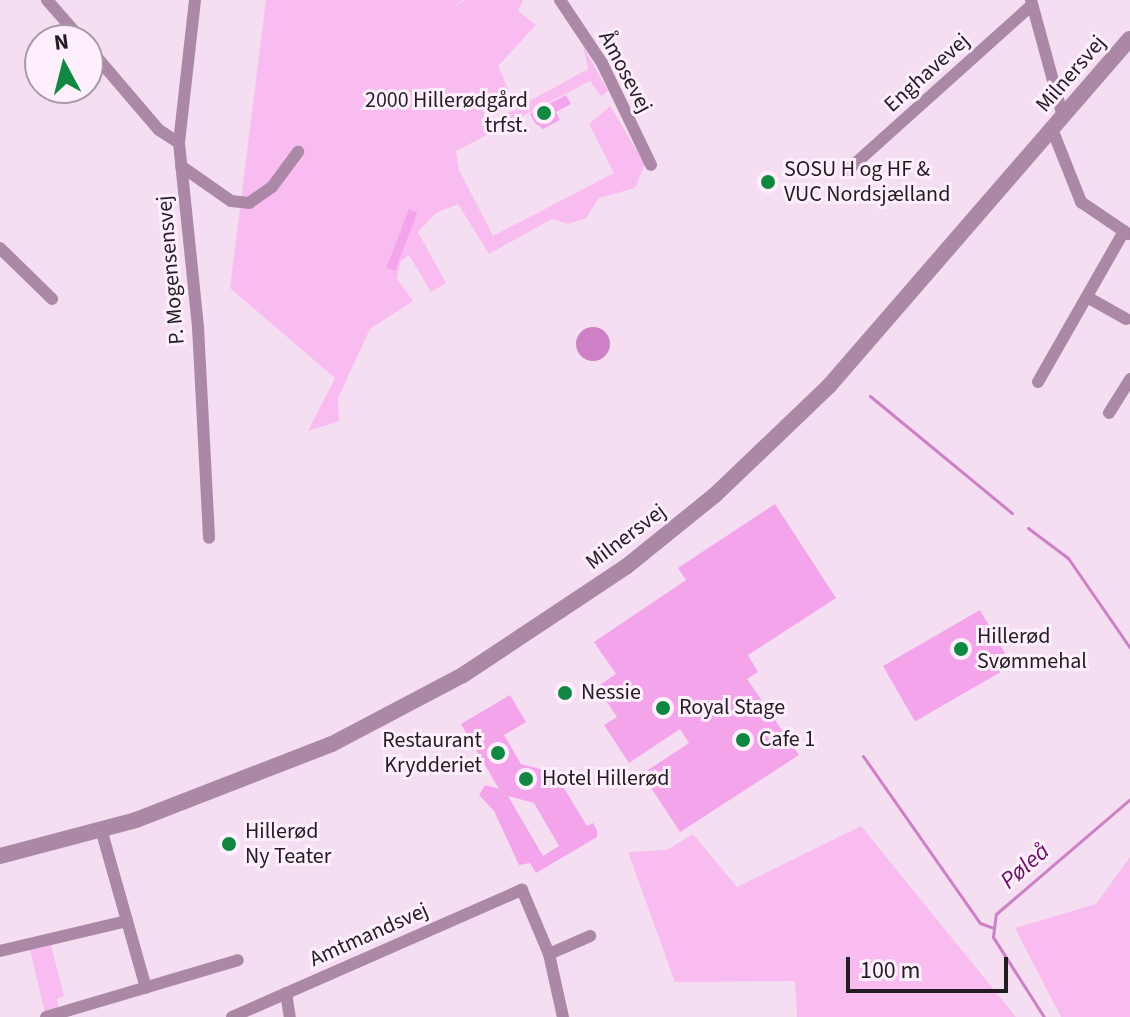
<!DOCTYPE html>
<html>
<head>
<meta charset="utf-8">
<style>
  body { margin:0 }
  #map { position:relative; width:1130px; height:1017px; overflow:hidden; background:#f5def2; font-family:"Source Sans 3",sans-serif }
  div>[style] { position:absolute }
  .green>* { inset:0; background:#f8bcf0 }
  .water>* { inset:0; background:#cd80c5 }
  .round { border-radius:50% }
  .stream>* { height:3px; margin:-1.5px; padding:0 1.5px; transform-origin:1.5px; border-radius:1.5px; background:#cd80c5 }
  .building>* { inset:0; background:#f4a4eb; transform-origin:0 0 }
  .minor>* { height:12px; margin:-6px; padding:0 6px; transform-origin:6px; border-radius:6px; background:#aa88a6 }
  .tertiary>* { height:16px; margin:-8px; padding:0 8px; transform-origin:8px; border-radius:8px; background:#aa88a6 }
  .dots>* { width:22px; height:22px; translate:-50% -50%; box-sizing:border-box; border:4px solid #fdeffb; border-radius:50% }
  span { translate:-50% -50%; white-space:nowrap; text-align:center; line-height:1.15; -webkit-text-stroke:6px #fdeffb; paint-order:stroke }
  .street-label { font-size:22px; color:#241c23 }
  .poi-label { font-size:22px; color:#241c23 }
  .right { translate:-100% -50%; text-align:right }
  .left { translate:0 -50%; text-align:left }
  .water-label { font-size:24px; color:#6c0c67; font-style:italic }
  .north { position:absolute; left:24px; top:24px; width:80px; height:80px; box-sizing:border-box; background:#fdeffb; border:2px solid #a69ba5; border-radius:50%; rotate:353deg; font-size:22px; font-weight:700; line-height:32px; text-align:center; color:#241c23 }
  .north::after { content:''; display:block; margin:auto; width:28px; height:36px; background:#118842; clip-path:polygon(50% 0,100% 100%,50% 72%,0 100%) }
  .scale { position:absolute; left:846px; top:957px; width:162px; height:36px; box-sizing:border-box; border:4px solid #241c23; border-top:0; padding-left:10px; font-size:24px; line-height:28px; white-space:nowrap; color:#241c23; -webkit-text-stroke:6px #fdeffb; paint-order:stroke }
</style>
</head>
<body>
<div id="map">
  <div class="green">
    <i style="clip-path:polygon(266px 0,462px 0,453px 8px,465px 0,523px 0,518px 11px,536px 25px,498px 66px,509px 91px,483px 111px,490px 123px,588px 69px,583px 46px,608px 91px,601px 96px,590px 81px,456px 151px,459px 170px,493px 236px,614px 173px,589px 124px,610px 106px,645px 164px,635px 188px,599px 198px,586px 218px,568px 224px,552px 219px,489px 254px,458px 204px,436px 213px,418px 232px,446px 283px,431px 292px,409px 255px,400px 262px,397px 279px,413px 301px,370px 329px,338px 398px,339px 421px,308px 431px,335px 378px,230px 288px)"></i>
    <i style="clip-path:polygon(861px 826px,1016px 1017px,797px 1017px,795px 981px,675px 982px,628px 852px,667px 850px,693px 834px,737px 887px)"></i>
    <i style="clip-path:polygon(1130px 857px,1130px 1017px,1061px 1017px,1015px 928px,1096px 904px)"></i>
    <i style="clip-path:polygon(51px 945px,64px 996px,57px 999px,59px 1009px,45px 1013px,30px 950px)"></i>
  </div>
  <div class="water">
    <i class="round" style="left:576px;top:327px;width:34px;height:34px"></i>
  </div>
  <div class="stream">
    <i style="left:870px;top:396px;width:184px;rotate:39.5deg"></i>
    <i style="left:1028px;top:528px;width:50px;rotate:36.9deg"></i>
    <i style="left:1068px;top:558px;width:109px;rotate:55.4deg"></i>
    <i style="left:863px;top:756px;width:204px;rotate:55deg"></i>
    <i style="left:980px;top:923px;width:15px;rotate:20deg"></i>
    <i style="left:1044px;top:1017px;width:95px;rotate:-122.5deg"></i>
    <i style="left:993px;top:937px;width:23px;rotate:-83deg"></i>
    <i style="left:996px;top:914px;width:177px;rotate:-40.6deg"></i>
  </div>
  <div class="building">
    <i style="clip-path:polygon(566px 95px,571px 104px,556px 112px,560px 120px,543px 129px,535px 123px,530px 114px)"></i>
    <i style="left:409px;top:209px;width:9px;height:63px;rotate:21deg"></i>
    <i style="clip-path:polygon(775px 504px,836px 598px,748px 655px,758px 672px,747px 679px,799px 755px,680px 832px,642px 774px,689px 743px,680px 729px,629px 763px,604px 725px,617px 717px,597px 687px,616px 674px,594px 642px,686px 580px,678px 568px)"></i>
    <i style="left:980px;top:610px;width:64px;height:112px;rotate:60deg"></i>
    <i style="clip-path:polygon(evenodd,510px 695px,526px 722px,504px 735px,521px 764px,555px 773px,587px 826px,593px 823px,597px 830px,597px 837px,536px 873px,530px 863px,519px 865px,494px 811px,479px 795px,485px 785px,499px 789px,461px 724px,510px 695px,508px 796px,534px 803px,559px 846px,543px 856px,508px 796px)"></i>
  </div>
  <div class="minor">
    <i style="left:47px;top:0;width:53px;rotate:48.8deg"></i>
    <i style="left:195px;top:0;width:144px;rotate:96.4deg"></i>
    <i style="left:179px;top:143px;width:185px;rotate:84.1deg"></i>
    <i style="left:198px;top:327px;width:211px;rotate:87deg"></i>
    <i style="left:560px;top:0;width:76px;rotate:56.3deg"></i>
    <i style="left:602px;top:63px;width:113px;rotate:64.3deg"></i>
    <i style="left:1031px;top:0;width:121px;rotate:74.7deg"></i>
    <i style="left:88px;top:47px;width:109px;rotate:49.5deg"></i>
    <i style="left:159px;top:130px;width:24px;rotate:33deg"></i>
    <i style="left:1052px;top:129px;width:79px;rotate:68.3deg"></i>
    <i style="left:1081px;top:202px;width:57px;rotate:34.2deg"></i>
    <i style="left:181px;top:166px;width:61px;rotate:35deg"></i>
    <i style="left:231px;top:201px;width:18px;rotate:6deg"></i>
    <i style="left:249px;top:203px;width:28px;rotate:-35deg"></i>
    <i style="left:272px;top:187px;width:44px;rotate:-53.4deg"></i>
    <i style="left:848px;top:170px;width:247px;rotate:-41.9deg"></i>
    <i style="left:0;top:248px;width:73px;rotate:44.4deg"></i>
    <i style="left:1087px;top:297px;width:45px;rotate:29.4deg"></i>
    <i style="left:1038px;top:382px;width:174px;rotate:-60.3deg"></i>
    <i style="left:1109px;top:413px;width:40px;rotate:-58deg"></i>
    <i style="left:101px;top:829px;width:165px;rotate:74.2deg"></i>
    <i style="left:0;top:951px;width:130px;rotate:-13.3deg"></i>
    <i style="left:549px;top:954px;width:45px;rotate:-23.7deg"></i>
    <i style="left:286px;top:993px;width:24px;rotate:81deg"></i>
    <i style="left:46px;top:1017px;width:200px;rotate:-16.5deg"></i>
    <i style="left:232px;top:1017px;width:317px;rotate:-23.7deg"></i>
    <i style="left:522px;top:890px;width:69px;rotate:67.1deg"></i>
    <i style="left:549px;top:954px;width:65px;rotate:77.5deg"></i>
  </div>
  <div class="tertiary">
    <i style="left:0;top:856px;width:141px;rotate:-14.8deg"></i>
    <i style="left:136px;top:820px;width:210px;rotate:-21.2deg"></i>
    <i style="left:332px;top:744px;width:148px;rotate:-27.8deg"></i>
    <i style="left:463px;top:675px;width:197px;rotate:-33.6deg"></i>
    <i style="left:627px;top:566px;width:113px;rotate:-38.9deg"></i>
    <i style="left:715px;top:495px;width:158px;rotate:-43.7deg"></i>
    <i style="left:829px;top:386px;width:459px;rotate:-49.1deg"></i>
  </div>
  <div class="dots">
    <i style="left:544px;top:113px;background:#118842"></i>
    <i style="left:768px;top:182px;background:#118842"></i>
    <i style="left:961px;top:649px;background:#118842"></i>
    <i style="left:565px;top:693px;background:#118842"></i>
    <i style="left:663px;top:708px;background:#118842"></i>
    <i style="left:743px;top:740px;background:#118842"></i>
    <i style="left:498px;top:753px;background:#118842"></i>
    <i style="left:526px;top:779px;background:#118842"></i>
    <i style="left:229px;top:844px;background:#118842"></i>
  </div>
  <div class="street-label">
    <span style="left:625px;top:72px;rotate:62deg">Åmosevej</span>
    <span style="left:927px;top:73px;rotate:-42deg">Enghavevej</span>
    <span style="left:1071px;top:74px;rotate:-49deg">Milnersvej</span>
    <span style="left:171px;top:270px;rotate:-95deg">P. Mogensensvej</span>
    <span style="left:626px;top:537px;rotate:-37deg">Milnersvej</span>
    <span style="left:369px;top:935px;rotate:-24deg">Amtmandsvej</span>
  </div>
  <div class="poi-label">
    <span class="right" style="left:528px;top:113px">2000 Hillerødgård<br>trfst.</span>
    <span class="left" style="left:784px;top:182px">SOSU H og HF &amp;<br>VUC Nordsjælland</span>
    <span class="left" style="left:977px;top:649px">Hillerød<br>Svømmehal</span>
    <span class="left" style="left:581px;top:693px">Nessie</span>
    <span class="left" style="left:679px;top:708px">Royal Stage</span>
    <span class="right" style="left:482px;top:753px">Restaurant<br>Krydderiet</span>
    <span class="left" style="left:759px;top:740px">Cafe 1</span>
    <span class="left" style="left:542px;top:779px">Hotel Hillerød</span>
    <span class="left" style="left:245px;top:844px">Hillerød<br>Ny Teater</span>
  </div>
  <div class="water-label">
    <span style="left:1025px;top:866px;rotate:-41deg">Pøleå</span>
  </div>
  <div class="north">N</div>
  <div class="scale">100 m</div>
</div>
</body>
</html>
